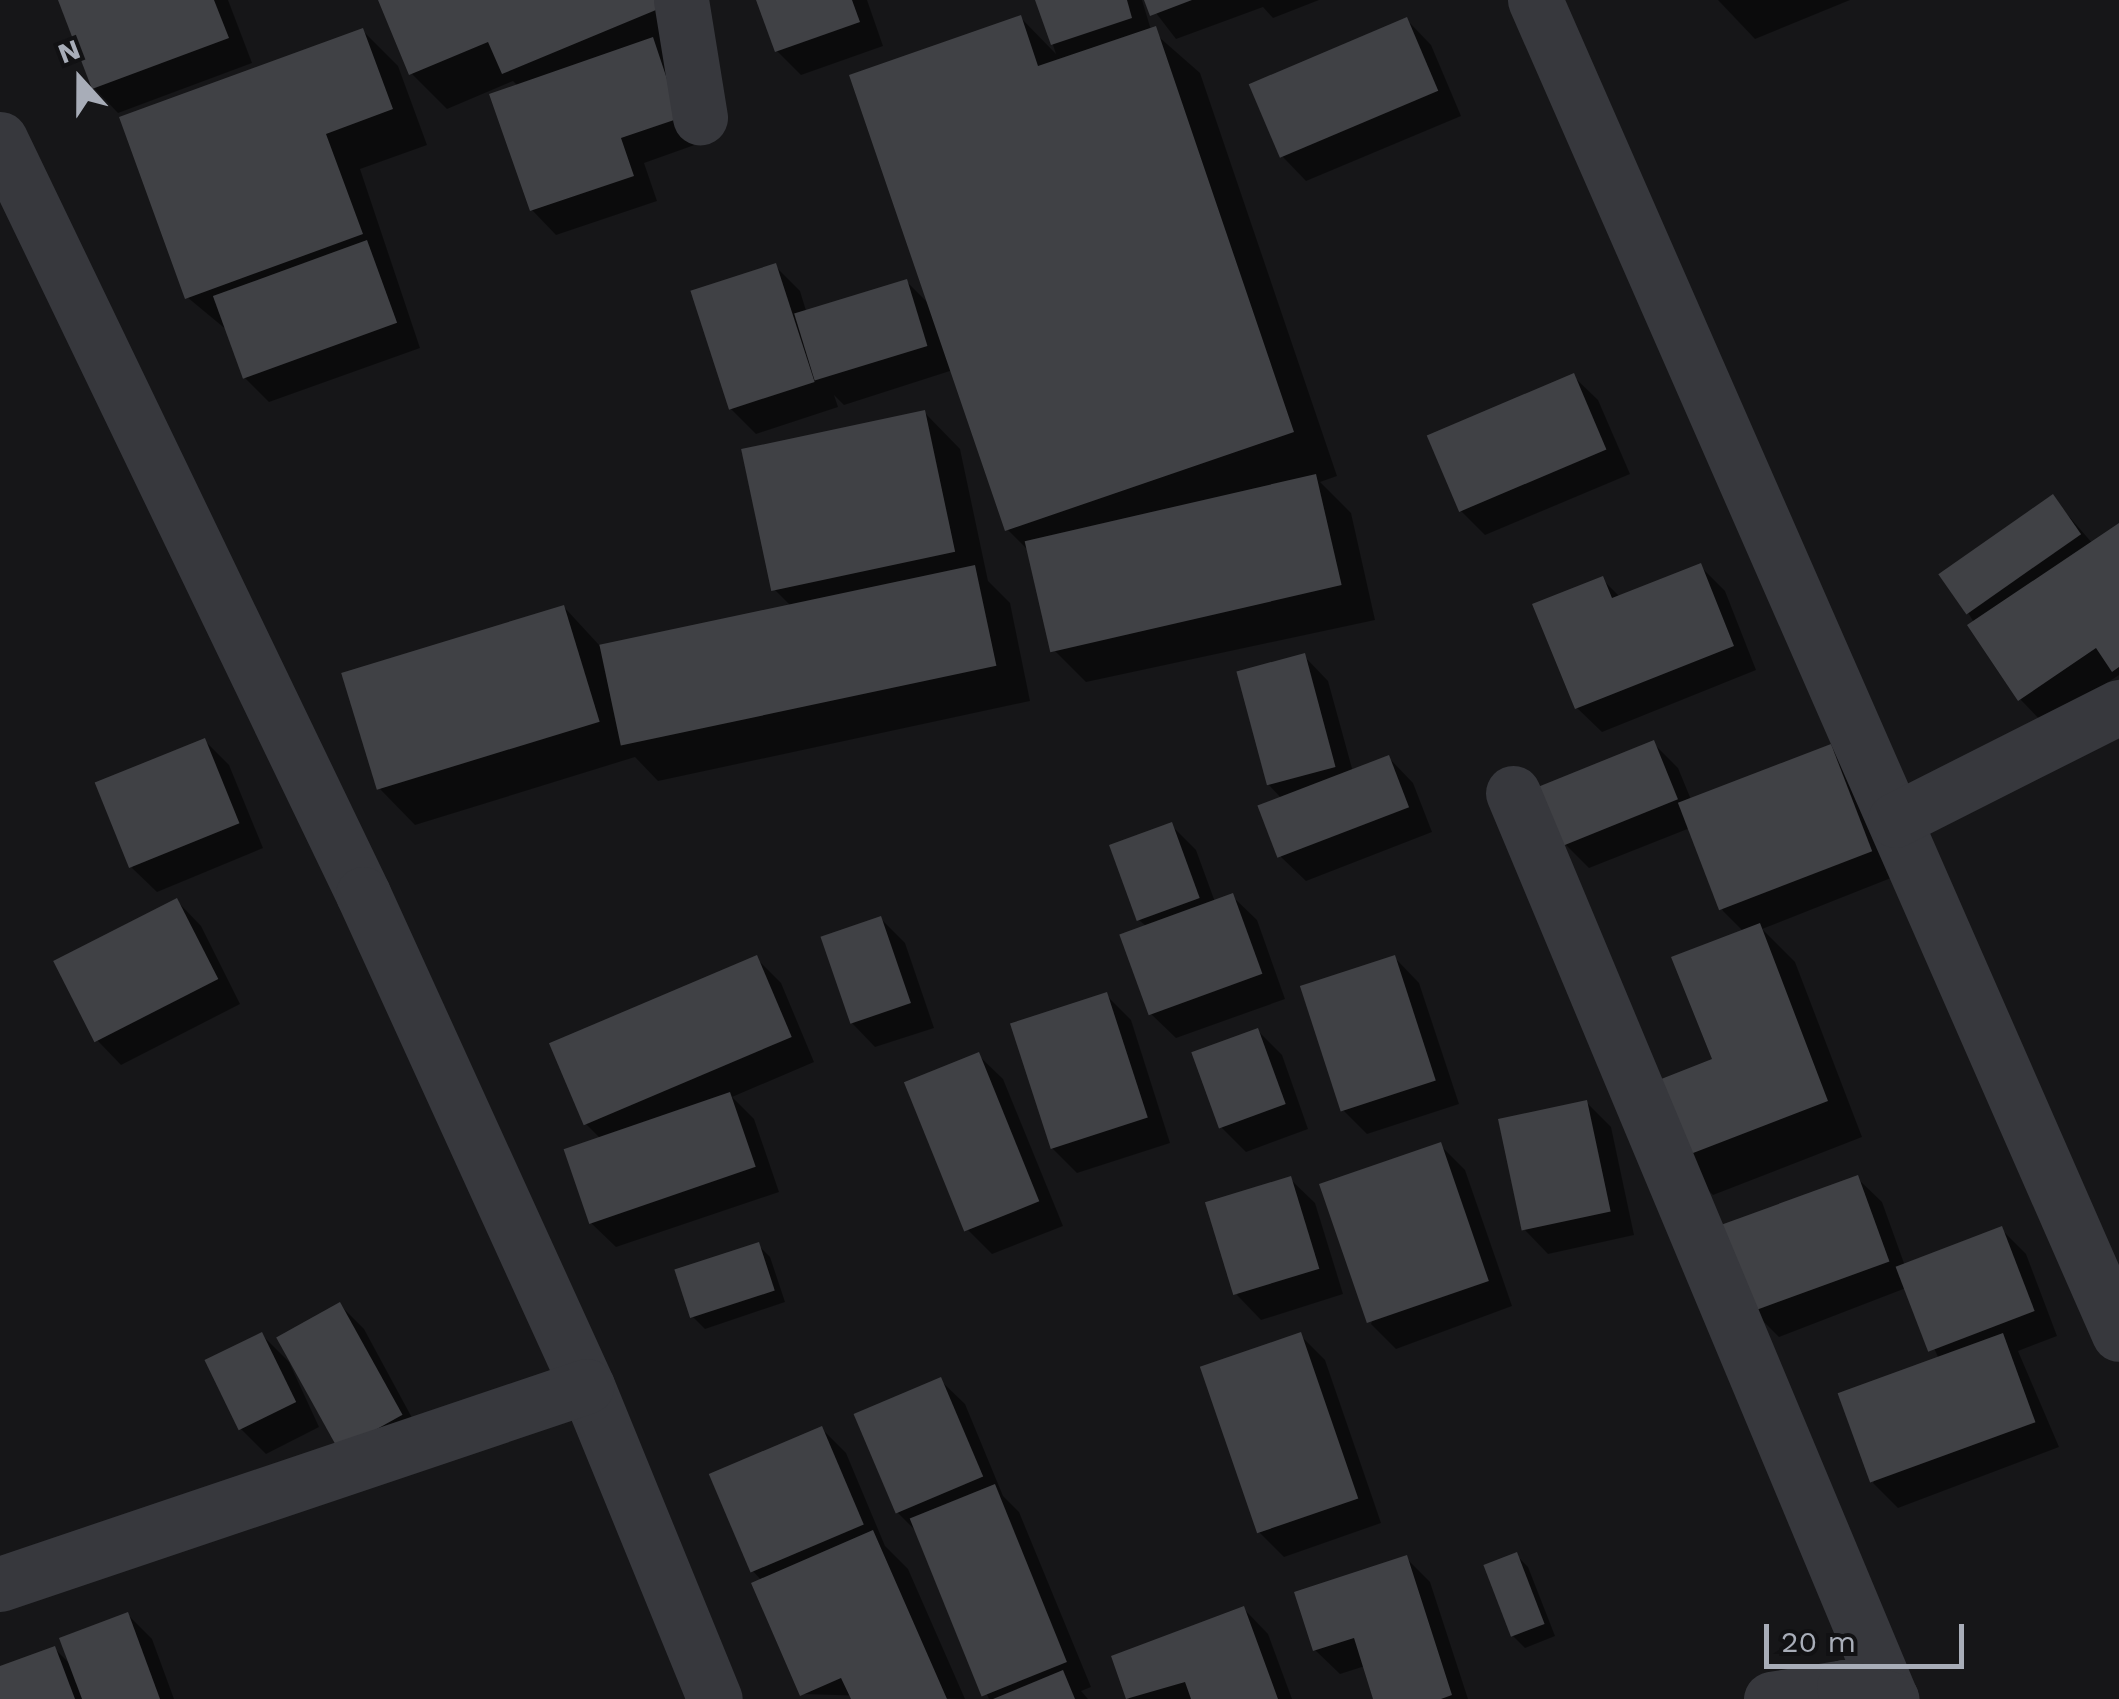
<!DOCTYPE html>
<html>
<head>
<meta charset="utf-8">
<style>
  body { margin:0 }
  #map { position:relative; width:2119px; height:1699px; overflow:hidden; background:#161618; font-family:"Work Sans",sans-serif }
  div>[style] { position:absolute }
  .shadow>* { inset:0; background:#0007 }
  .building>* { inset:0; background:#404145; transform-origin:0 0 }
  .minor>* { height:55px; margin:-27.5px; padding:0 27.5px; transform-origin:27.5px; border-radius:27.5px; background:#37383d }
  span { translate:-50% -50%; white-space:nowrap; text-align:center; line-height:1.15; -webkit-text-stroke:10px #111113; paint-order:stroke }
  .north { position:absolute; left:30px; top:30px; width:100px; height:100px; -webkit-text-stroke:8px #111113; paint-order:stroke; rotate:339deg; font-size:28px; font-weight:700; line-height:40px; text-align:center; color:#a8adb8 }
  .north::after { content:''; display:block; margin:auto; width:35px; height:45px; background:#a8adb8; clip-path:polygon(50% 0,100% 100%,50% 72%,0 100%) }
  .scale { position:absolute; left:1764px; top:1624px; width:200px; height:45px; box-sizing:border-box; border:5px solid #a8adb8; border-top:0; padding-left:12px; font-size:30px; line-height:35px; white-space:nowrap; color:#a8adb8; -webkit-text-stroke:8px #111113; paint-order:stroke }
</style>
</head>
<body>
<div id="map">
  <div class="shadow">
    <i style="clip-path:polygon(61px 0,228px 0,252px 63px,118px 113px,94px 88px)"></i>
    <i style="clip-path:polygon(381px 0,695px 0,703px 142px,644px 163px,657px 201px,556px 235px,532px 210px,518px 86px,513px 81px,447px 109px,411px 73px)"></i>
    <i style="clip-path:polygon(759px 0,867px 0,883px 46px,801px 75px,777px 51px)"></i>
    <i style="clip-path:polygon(1038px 0,1142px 0,1151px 30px,1200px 73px,1337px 476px,1320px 482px,1351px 513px,1375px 620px,1086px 682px,1050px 646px,1030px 552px,1007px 529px,953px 370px,844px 405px,834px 395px,838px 407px,756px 434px,731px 409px,775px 266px,800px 291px,807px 314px,907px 282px,931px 306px,1021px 18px,1056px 54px)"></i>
    <i style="clip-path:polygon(1146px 0,1319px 0,1273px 18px,1263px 7px,1176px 39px)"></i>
    <i style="clip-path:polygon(1718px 0,1850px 0,1755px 39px)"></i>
    <i style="clip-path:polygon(1407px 20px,1431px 45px,1461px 116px,1306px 181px,1282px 156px)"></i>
    <i style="clip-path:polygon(363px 31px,398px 66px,427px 145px,360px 169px,420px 348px,269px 402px,244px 377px,228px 331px,187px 297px)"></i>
    <i style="clip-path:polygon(1573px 376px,1598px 400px,1630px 474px,1485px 535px,1461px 511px)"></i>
    <i style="clip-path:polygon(925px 413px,960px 449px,988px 581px,1010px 603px,1030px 701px,658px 781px,635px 757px,415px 825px,380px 789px,564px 607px,600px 646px,791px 606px,774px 589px)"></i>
    <i style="clip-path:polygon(2053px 498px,2093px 544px,2119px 526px,2119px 675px,2044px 724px,2020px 699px,1967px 611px)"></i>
    <i style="clip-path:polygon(1700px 566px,1725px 591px,1756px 670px,1602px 732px,1577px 708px,1602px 579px,1621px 598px)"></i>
    <i style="clip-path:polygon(1304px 656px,1328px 681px,1353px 772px,1389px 758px,1413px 783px,1432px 832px,1306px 881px,1281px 857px,1283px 800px,1268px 784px)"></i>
    <i style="clip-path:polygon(205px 741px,229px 765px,263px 848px,157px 892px,132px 868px)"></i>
    <i style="clip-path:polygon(1653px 743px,1678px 768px,1692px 802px,1830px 747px,1855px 771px,1896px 876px,1762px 929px,1795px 962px,1862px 1137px,1713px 1195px,1677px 1159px,1715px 1061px,1744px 932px,1723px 911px,1690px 828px,1589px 868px,1564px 843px)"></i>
    <i style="clip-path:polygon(1171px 825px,1196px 850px,1215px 902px,1232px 896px,1257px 920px,1285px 999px,1176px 1038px,1151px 1014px,1147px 927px,1139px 920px)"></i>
    <i style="clip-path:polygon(177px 901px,201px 926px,240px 1004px,121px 1065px,97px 1040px)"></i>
    <i style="clip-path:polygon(881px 919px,905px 943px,934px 1028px,875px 1047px,851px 1022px)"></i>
    <i style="clip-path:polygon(756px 958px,781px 983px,814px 1062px,732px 1097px,754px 1119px,779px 1192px,616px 1247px,591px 1223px,600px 1138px,586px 1124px)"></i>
    <i style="clip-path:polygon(1395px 958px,1419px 983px,1459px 1104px,1367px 1134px,1342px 1109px)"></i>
    <i style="clip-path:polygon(1106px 995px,1131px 1020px,1170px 1143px,1077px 1173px,1052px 1148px)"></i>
    <i style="clip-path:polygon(1258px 1031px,1282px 1055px,1308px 1129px,1246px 1152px,1221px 1127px)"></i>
    <i style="clip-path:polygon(978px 1055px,1003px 1079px,1063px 1226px,992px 1254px,967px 1229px)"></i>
    <i style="clip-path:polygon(1587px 1103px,1611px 1127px,1634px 1235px,1548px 1254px,1524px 1229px)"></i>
    <i style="clip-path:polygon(1440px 1145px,1465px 1170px,1512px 1306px,1396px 1349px,1371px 1324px)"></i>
    <i style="clip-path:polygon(1857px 1178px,1882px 1202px,1905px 1266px,2001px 1229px,2026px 1254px,2057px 1336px,2018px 1351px,2059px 1447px,1898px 1508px,1873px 1483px,1939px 1359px,1906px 1288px,1779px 1337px,1754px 1312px)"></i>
    <i style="clip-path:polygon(1290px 1179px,1315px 1203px,1343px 1294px,1261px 1320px,1237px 1295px)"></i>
    <i style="clip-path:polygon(758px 1245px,770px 1257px,785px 1302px,705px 1329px,693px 1317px)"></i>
    <i style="clip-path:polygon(340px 1305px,364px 1329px,424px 1440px,364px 1472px)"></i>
    <i style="clip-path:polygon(262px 1335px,289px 1362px,319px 1427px,266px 1454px,241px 1429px)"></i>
    <i style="clip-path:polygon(1300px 1335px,1325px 1360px,1381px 1523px,1284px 1557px,1259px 1532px)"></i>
    <i style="clip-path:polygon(940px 1380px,965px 1404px,1003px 1496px,1019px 1512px,1091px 1687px,1081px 1691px,1088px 1699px,989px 1699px,918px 1533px,898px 1513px)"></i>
    <i style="clip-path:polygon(822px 1429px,846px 1453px,885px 1546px,908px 1569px,965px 1699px,802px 1694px,762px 1581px,751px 1569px)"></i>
    <i style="clip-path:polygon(1516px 1555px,1528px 1567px,1555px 1636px,1525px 1648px,1513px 1636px)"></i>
    <i style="clip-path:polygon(1406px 1558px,1430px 1582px,1468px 1699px,1376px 1699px,1365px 1666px,1340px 1674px,1315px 1650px)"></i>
    <i style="clip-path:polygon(1244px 1609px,1268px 1634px,1292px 1699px,1129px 1699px,1114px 1658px)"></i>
    <i style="clip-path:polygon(127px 1614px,152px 1639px,174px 1699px,0 1699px,0 1669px,54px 1648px,72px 1666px)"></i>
  </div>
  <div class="building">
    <i style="clip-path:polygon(58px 0,214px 0,229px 38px,92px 89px)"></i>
    <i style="clip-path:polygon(378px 0,680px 0,502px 74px,488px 42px,409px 75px)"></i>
    <i style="clip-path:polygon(756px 0,852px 0,860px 22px,775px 52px)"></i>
    <i style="clip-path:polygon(1035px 0,1127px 0,1132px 18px,1051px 45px)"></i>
    <i style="clip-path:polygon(1144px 0,1192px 0,1150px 16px)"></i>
    <i style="clip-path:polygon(1021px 15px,1038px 66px,1156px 26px,1294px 432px,1005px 531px,849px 75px)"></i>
    <i style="left:1407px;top:17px;width:80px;height:172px;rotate:67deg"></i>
    <i style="clip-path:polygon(363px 28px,393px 109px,326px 134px,363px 234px,185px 299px,119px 117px)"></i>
    <i style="clip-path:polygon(653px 37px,680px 118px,621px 138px,634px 176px,530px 211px,489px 94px)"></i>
    <i style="left:367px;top:240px;width:88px;height:164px;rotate:70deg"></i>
    <i style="left:776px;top:263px;width:125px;height:90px;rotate:72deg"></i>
    <i style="left:907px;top:279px;width:70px;height:118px;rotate:73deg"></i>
    <i style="left:1574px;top:373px;width:83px;height:160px;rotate:67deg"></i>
    <i style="left:925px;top:410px;width:145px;height:188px;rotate:78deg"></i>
    <i style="left:1316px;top:474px;width:114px;height:299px;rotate:77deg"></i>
    <i style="left:2053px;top:494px;width:49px;height:140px;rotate:55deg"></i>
    <i style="clip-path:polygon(2119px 523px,2119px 667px,2112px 672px,2096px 648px,2018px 701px,1967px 625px)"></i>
    <i style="clip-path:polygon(1701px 563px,1734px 646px,1575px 709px,1532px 604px,1603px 576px,1612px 598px)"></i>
    <i style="left:975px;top:565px;width:103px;height:384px;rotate:78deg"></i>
    <i style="left:564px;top:605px;width:122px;height:233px;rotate:73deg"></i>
    <i style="left:1305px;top:653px;width:118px;height:71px;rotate:75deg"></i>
    <i style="left:205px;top:738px;width:92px;height:119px;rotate:68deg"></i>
    <i style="left:1654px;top:740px;width:64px;height:124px;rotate:68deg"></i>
    <i style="left:1831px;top:744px;width:115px;height:164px;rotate:69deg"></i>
    <i style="left:1389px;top:755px;width:56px;height:141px;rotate:69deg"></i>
    <i style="left:1172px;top:822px;width:81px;height:67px;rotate:70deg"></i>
    <i style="left:1233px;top:893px;width:86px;height:121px;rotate:70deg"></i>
    <i style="left:177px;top:898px;width:91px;height:139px;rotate:63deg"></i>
    <i style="left:881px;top:916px;width:92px;height:64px;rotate:71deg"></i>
    <i style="clip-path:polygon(1760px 923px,1828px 1101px,1675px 1160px,1646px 1085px,1712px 1059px,1671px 957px)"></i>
    <i style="left:757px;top:955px;width:89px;height:226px;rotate:67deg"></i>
    <i style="left:1395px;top:955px;width:132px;height:100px;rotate:72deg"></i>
    <i style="left:1107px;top:992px;width:132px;height:102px;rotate:72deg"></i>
    <i style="left:1258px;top:1028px;width:81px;height:71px;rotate:70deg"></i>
    <i style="left:979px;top:1052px;width:161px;height:81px;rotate:68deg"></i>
    <i style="left:730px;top:1092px;width:79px;height:176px;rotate:71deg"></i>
    <i style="left:1587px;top:1100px;width:114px;height:91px;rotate:78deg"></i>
    <i style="left:1441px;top:1142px;width:147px;height:129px;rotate:71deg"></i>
    <i style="left:1858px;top:1175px;width:92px;height:149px;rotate:70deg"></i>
    <i style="left:1291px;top:1176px;width:97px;height:90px;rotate:73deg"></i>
    <i style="left:2002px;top:1226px;width:91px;height:114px;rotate:69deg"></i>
    <i style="left:759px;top:1242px;width:51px;height:89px;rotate:72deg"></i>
    <i style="left:340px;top:1302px;width:129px;height:73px;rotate:61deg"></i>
    <i style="left:262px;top:1332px;width:78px;height:64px;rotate:64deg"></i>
    <i style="left:1301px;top:1332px;width:176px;height:107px;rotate:71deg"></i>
    <i style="left:2003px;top:1333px;width:95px;height:176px;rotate:70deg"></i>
    <i style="left:941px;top:1377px;width:108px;height:95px;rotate:67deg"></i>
    <i style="left:822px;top:1426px;width:107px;height:123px;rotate:67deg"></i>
    <i style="left:995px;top:1484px;width:192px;height:92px;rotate:68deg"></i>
    <i style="clip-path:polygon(873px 1530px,947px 1699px,851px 1699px,841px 1678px,800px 1696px,751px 1583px)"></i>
    <i style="left:1517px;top:1552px;width:77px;height:36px;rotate:69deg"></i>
    <i style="clip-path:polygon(1407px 1555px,1452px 1695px,1441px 1699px,1373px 1699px,1354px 1638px,1313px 1651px,1294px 1592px)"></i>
    <i style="clip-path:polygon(1244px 1606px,1278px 1699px,1191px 1699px,1185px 1682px,1126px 1699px,1111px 1656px)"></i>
    <i style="clip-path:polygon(128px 1612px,160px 1699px,82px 1699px,59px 1638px)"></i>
    <i style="clip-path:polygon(55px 1646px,75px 1699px,0 1699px,0 1666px)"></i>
    <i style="clip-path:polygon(1063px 1670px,1075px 1699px,993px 1699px)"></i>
  </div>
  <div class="minor">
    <i style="left:681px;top:0;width:119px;rotate:80.8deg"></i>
    <i style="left:1535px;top:0;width:1456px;rotate:66.36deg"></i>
    <i style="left:0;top:139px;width:838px;rotate:64.32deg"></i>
    <i style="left:363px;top:894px;width:541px;rotate:65.52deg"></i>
    <i style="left:587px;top:1386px;width:338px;rotate:67.8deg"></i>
    <i style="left:1513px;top:793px;width:982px;rotate:67.35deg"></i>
    <i style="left:1895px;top:820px;width:251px;rotate:-26.8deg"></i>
    <i style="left:0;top:1584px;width:619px;rotate:-18.64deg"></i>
    <i style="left:1771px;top:1699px;width:74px;rotate:-9.3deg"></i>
    <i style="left:1844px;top:1687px;width:49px;rotate:14.3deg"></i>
  </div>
  <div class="north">N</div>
  <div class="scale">20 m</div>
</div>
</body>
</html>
